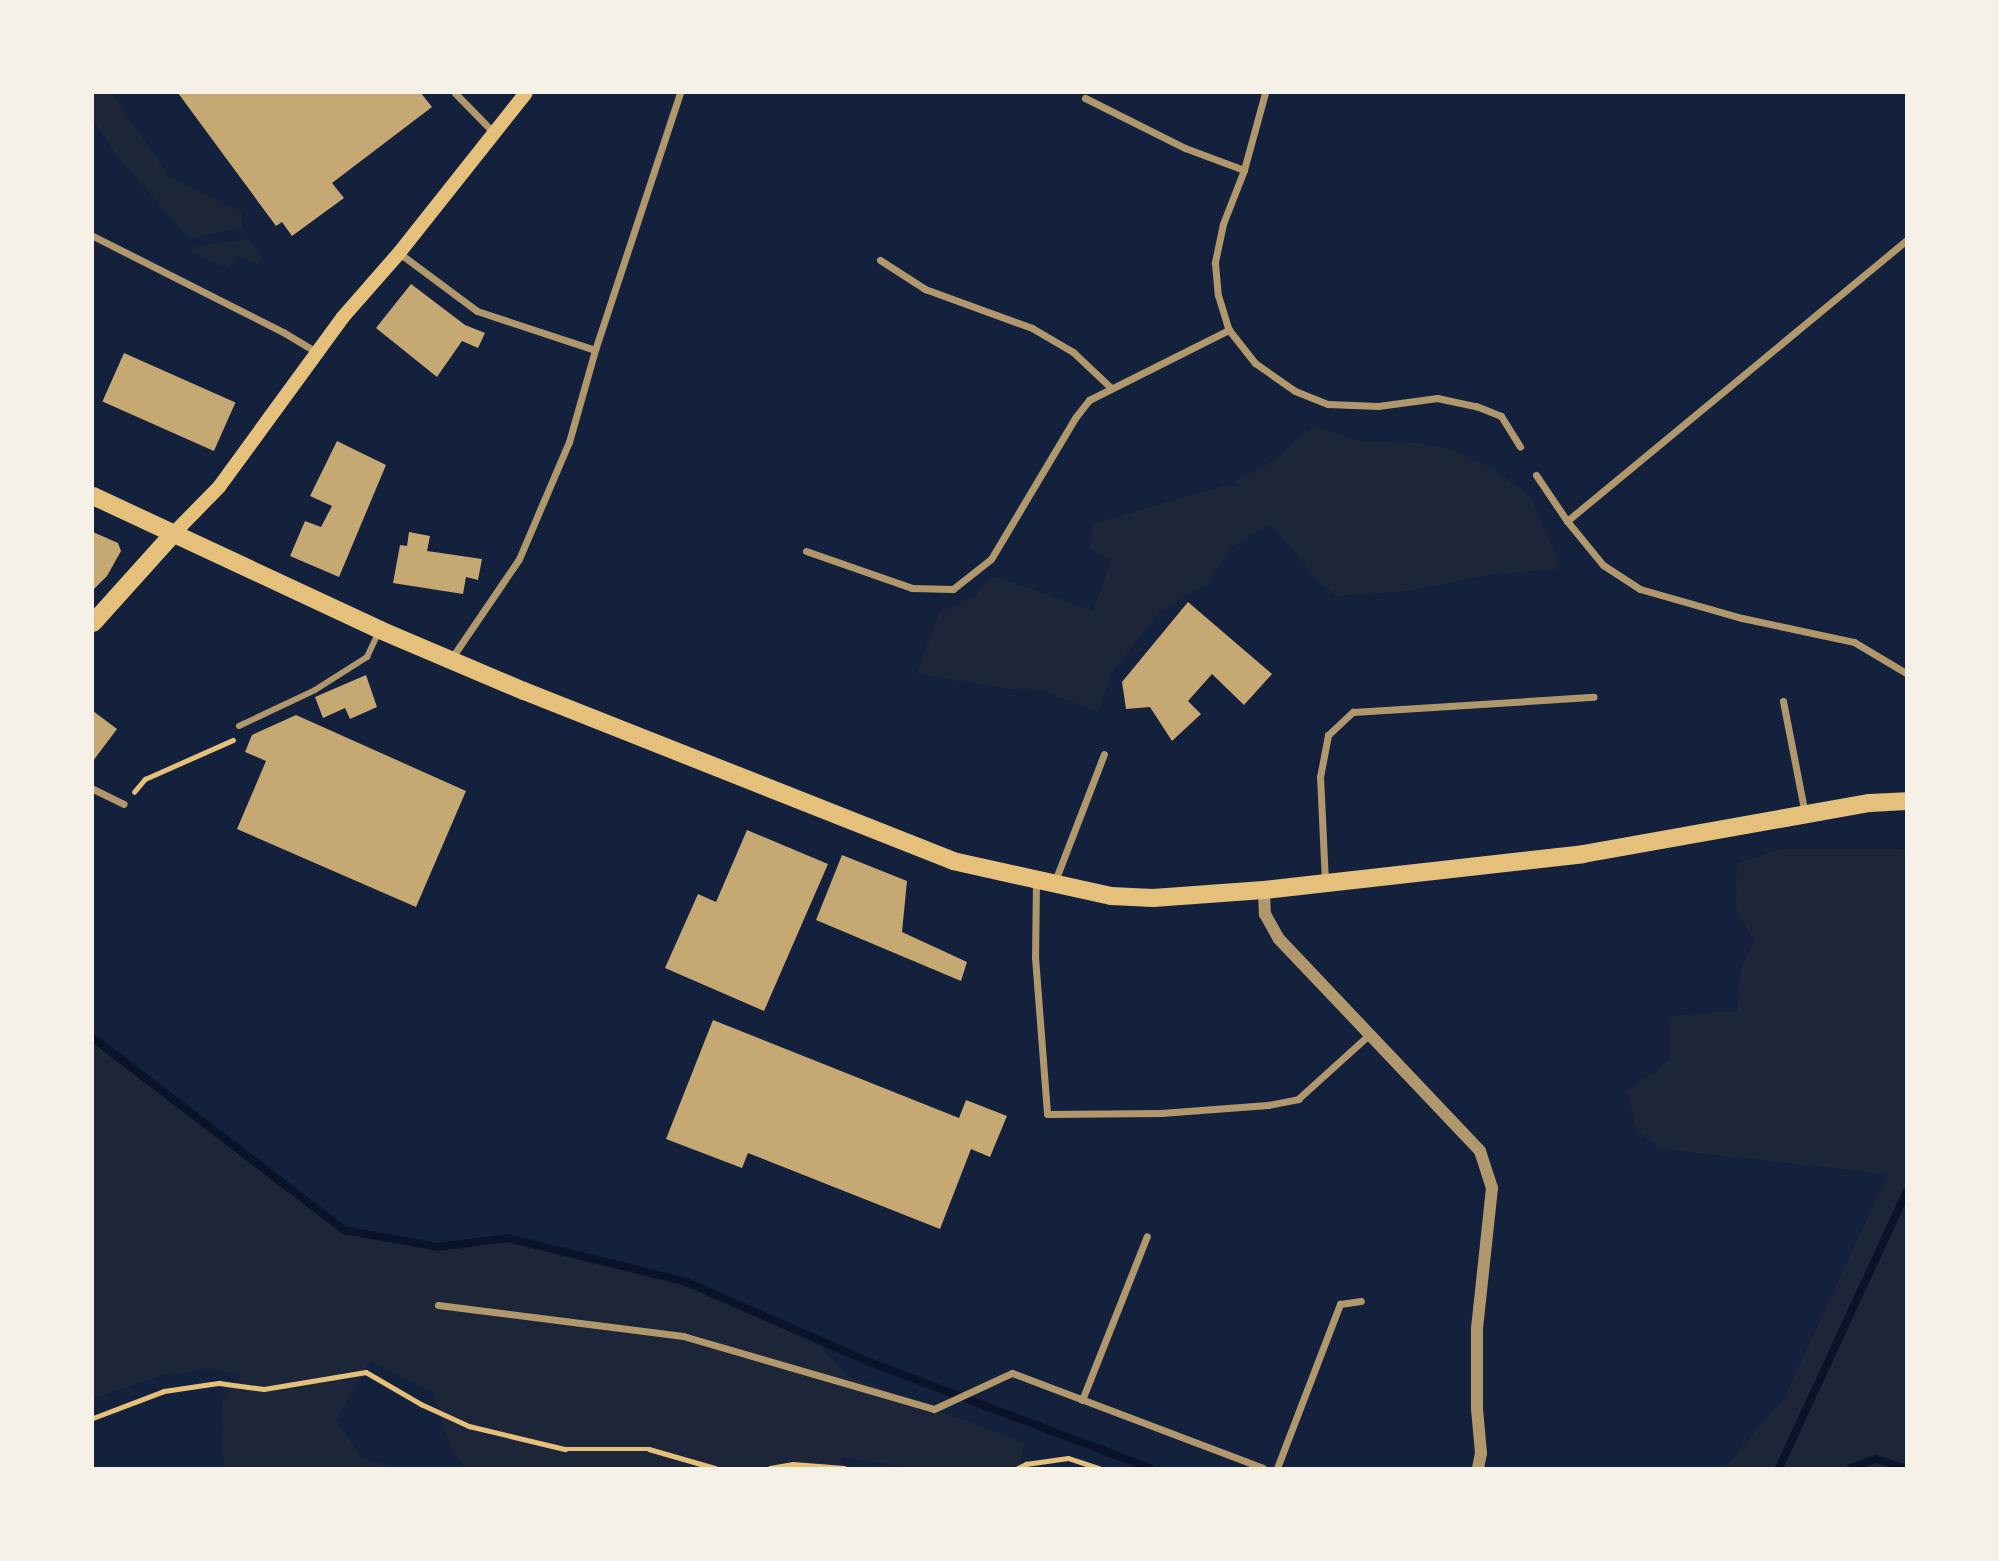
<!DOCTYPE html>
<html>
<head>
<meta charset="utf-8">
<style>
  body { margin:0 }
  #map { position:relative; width:1999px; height:1561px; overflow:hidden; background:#14213d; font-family:"Public Sans",sans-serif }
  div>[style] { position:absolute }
  .green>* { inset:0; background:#1d2539 }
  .stream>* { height:8px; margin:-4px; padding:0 4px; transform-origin:4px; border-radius:4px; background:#0b132b }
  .building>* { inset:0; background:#c6a872; transform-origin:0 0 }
  .path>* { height:4.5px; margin:-2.25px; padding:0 2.25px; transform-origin:2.25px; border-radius:2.25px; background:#e5c07b }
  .pedestrian>* { height:6px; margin:-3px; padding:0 3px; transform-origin:3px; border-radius:3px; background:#b1986c }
  .minor>* { height:7px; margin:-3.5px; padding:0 3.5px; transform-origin:3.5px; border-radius:3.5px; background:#b1986c }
  .tertiary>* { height:12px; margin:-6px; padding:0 6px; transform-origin:6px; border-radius:6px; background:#b1986c }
  .secondary>* { height:14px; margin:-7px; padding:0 7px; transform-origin:7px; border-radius:7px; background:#e5c07b }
  .primary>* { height:18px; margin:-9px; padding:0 9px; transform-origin:9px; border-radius:9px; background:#e5c07b }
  span { translate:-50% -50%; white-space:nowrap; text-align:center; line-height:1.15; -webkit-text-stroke:7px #f6f1e7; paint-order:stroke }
  .frame { position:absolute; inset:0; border:94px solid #f6f1e7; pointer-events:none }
</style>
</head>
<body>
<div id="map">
  <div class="green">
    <i style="clip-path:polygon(93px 93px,111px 93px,170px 177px,241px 211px,243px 228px,189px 238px,118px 157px,93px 120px)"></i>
    <i style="clip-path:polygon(248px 239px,261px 257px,258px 264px,236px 255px,229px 269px,193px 253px,191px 247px)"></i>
    <i style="clip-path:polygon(1314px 426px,1358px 441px,1418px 443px,1453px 450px,1494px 469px,1531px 498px,1561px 569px,1492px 574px,1408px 591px,1337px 596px,1320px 583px,1271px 524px,1231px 547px,1208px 583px,1160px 611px,1111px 673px,1098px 712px,1041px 690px,1009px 689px,917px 674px,939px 613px,976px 595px,994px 576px,1093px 611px,1111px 561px,1089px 547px,1093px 524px,1226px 485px,1240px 488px,1235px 481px,1269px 464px)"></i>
    <i style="clip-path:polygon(1781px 849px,1902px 849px,1906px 852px,1906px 1468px,1724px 1468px,1784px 1399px,1888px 1174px,1661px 1149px,1637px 1131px,1627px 1092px,1670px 1060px,1671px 1016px,1737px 1011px,1741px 969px,1754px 941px,1736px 908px,1737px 864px)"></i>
    <i style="clip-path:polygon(93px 1038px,279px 1186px,344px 1230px,438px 1247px,507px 1238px,684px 1281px,814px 1338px,846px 1375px,1024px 1443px,1019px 1468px,913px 1468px,842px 1457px,840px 1468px,465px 1468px,450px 1446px,433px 1392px,370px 1361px,336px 1420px,362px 1458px,396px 1468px,224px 1468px,222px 1400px,242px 1375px,210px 1369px,162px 1375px,93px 1398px)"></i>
  </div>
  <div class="stream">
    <i style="left:93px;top:1038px;width:316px;rotate:37.4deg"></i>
    <i style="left:344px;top:1230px;width:96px;rotate:10.3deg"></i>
    <i style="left:438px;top:1247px;width:70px;rotate:-7.4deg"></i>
    <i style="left:507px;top:1238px;width:182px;rotate:13.7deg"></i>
    <i style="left:684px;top:1281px;width:205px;rotate:23.6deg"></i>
    <i style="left:872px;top:1363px;width:297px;rotate:20.7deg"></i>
    <i style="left:1779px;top:1468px;width:303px;rotate:-65.2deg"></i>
    <i style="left:1851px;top:1468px;width:27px;rotate:-20deg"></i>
    <i style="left:1876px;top:1459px;width:28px;rotate:18deg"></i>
  </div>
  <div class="building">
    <i style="clip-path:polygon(178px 93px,421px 93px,432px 107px,332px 183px,344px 198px,292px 236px,282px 222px,276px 226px)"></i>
    <i style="clip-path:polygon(411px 284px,465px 325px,485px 333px,478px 348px,462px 341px,437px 377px,376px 328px)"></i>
    <i style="left:124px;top:353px;width:122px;height:53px;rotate:24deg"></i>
    <i style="clip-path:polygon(337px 441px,386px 465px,339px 577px,290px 556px,305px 521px,321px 527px,332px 506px,310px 496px)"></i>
    <i style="clip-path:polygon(93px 532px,118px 543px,121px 551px,107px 576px,93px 590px)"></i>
    <i style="clip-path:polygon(409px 532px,430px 536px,427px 551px,482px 559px,478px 580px,466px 577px,463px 594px,393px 583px,400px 545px,407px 546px)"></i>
    <i style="clip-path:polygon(1188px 602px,1272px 674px,1244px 705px,1212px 674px,1188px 701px,1201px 714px,1172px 741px,1150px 707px,1126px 709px,1122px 682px)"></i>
    <i style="clip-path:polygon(366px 675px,377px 707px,350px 719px,345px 708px,323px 718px,315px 697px)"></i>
    <i style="clip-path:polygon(93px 711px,117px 729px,93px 761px)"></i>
    <i style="clip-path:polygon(296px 715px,466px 791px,416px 907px,237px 829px,266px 761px,245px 752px,252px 735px)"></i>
    <i style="clip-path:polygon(747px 830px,828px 864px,764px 1011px,665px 968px,698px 894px,716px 902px)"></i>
    <i style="clip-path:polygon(842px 855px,907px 881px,902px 932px,967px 962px,961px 981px,816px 920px)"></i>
    <i style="clip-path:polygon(713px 1020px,959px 1118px,966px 1100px,1007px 1116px,990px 1157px,971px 1149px,940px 1229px,748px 1153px,742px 1168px,666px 1139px)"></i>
  </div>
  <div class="path">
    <i style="left:134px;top:792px;width:17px;rotate:-50deg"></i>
    <i style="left:145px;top:779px;width:96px;rotate:-23.9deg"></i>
    <i style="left:93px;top:1418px;width:76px;rotate:-20.8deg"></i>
    <i style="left:164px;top:1391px;width:56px;rotate:-8.3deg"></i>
    <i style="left:219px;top:1383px;width:45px;rotate:7.6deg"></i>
    <i style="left:264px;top:1389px;width:103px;rotate:-9.5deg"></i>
    <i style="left:366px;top:1372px;width:64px;rotate:30.2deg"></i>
    <i style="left:421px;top:1404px;width:53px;rotate:24.6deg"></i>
    <i style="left:469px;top:1426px;width:99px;rotate:13.5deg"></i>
    <i style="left:565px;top:1449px;width:84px"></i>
    <i style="left:649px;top:1449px;width:69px;rotate:16.1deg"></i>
    <i style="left:770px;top:1468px;width:23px;rotate:-10deg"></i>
    <i style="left:793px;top:1464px;width:51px;rotate:4.5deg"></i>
    <i style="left:1018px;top:1468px;width:9px;rotate:-27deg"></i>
    <i style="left:1026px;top:1464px;width:42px;rotate:-8.1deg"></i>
    <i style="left:1068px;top:1458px;width:33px;rotate:18deg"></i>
  </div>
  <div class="pedestrian">
    <i style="left:239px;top:726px;width:84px;rotate:-25.3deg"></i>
    <i style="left:315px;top:690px;width:62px;rotate:-32.4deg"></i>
    <i style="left:367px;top:657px;width:29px;rotate:-65deg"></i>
  </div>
  <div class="minor">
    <i style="left:455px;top:93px;width:54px;rotate:45.7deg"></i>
    <i style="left:1265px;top:93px;width:80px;rotate:105.3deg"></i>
    <i style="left:1244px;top:170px;width:58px;rotate:111.3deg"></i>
    <i style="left:1223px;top:224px;width:40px;rotate:102deg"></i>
    <i style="left:1215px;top:263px;width:32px;rotate:85deg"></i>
    <i style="left:1218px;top:295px;width:37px;rotate:73deg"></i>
    <i style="left:1229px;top:330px;width:42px;rotate:51.8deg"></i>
    <i style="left:1255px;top:363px;width:49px;rotate:35deg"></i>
    <i style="left:1295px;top:391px;width:35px;rotate:22deg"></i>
    <i style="left:1328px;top:404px;width:50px;rotate:2.3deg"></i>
    <i style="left:1378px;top:406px;width:60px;rotate:-7.7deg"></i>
    <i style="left:1437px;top:398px;width:40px;rotate:12deg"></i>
    <i style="left:1476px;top:406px;width:27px;rotate:22deg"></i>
    <i style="left:1501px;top:416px;width:36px;rotate:58deg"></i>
    <i style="left:1085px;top:98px;width:112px;rotate:26.6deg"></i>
    <i style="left:1185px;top:148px;width:63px;rotate:20.4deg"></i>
    <i style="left:93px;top:236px;width:213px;rotate:26.8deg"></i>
    <i style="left:283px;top:332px;width:39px;rotate:31deg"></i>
    <i style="left:399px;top:253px;width:97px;rotate:36.6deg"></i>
    <i style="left:477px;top:311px;width:124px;rotate:18.3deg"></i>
    <i style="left:880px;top:260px;width:54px;rotate:32.8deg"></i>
    <i style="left:925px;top:289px;width:114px;rotate:20deg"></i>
    <i style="left:1032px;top:328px;width:48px;rotate:30.3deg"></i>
    <i style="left:1073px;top:352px;width:51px;rotate:43.4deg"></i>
    <i style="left:1536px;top:475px;width:55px;rotate:56deg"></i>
    <i style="left:1567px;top:521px;width:57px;rotate:50.7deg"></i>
    <i style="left:1603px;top:565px;width:44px;rotate:33deg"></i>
    <i style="left:1640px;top:589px;width:106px;rotate:15.9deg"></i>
    <i style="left:1742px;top:618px;width:115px;rotate:12.1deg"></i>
    <i style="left:1854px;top:642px;width:61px;rotate:30.8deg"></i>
    <i style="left:1567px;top:521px;width:440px;rotate:-39.6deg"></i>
    <i style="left:806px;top:551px;width:112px;rotate:19.2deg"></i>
    <i style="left:912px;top:588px;width:41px;rotate:1.4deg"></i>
    <i style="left:953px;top:589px;width:48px;rotate:-38.3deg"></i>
    <i style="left:991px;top:559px;width:164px;rotate:-59.2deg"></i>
    <i style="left:1075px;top:418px;width:23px;rotate:-52deg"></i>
    <i style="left:1089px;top:400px;width:157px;rotate:-26.6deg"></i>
    <i style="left:451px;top:659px;width:121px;rotate:-55.8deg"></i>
    <i style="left:519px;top:559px;width:127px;rotate:-66.9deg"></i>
    <i style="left:569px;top:442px;width:96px;rotate:-74.2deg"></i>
    <i style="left:595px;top:350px;width:271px;rotate:-71.7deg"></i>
    <i style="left:1783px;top:701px;width:115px;rotate:79deg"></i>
    <i style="left:93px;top:789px;width:34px;rotate:26deg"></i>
    <i style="left:1036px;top:880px;width:77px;rotate:90.7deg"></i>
    <i style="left:1035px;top:957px;width:157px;rotate:85.6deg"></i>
    <i style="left:1047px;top:1114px;width:114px;rotate:-0.5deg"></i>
    <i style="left:1161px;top:1113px;width:107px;rotate:-4.3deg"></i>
    <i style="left:1268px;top:1105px;width:31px;rotate:-11deg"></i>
    <i style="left:1298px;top:1099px;width:97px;rotate:-42.1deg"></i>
    <i style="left:1055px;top:881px;width:136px;rotate:-68.9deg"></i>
    <i style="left:1325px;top:882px;width:105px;rotate:-92.7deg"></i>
    <i style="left:1320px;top:777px;width:43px;rotate:-79.2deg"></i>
    <i style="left:1328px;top:735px;width:34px;rotate:-43deg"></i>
    <i style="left:1353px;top:712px;width:241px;rotate:-3.6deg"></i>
    <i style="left:438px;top:1305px;width:247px;rotate:7.2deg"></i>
    <i style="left:683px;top:1336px;width:261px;rotate:16.2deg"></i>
    <i style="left:934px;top:1409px;width:86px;rotate:-24.8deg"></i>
    <i style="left:1012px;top:1373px;width:268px;rotate:20.7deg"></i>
    <i style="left:1082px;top:1400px;width:176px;rotate:-68.4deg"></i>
    <i style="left:1277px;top:1468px;width:176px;rotate:-69deg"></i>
    <i style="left:1340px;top:1304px;width:21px;rotate:-8deg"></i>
  </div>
  <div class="tertiary">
    <i style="left:1264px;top:890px;width:24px;rotate:88deg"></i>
    <i style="left:1265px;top:914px;width:29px;rotate:61deg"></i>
    <i style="left:1279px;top:939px;width:292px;rotate:46.5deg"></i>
    <i style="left:1480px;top:1151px;width:39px;rotate:72deg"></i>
    <i style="left:1492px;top:1188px;width:141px;rotate:96.1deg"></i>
    <i style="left:1477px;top:1328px;width:81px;rotate:90deg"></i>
    <i style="left:1477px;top:1409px;width:44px;rotate:84.8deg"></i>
    <i style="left:1481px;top:1453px;width:15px;rotate:101deg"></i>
  </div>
  <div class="secondary">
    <i style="left:173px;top:534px;width:66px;rotate:-45.6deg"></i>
    <i style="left:219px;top:487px;width:210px;rotate:-53.9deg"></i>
    <i style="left:343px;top:317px;width:85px;rotate:-48.8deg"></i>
    <i style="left:399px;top:253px;width:204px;rotate:-51.6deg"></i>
  </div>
  <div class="primary">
    <i style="left:93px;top:496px;width:317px;rotate:25deg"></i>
    <i style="left:380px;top:630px;width:156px;rotate:23deg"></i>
    <i style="left:524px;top:691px;width:461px;rotate:21.6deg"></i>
    <i style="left:953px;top:861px;width:162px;rotate:12.5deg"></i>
    <i style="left:1111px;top:896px;width:42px;rotate:2.7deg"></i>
    <i style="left:1153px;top:898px;width:111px;rotate:-4.1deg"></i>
    <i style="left:1264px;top:890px;width:321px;rotate:-6.4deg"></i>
    <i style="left:1583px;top:854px;width:291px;rotate:-10.1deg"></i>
    <i style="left:1870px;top:803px;width:36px;rotate:-3deg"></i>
    <i style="left:93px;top:623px;width:120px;rotate:-48deg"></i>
  </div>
  <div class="frame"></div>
</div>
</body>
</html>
